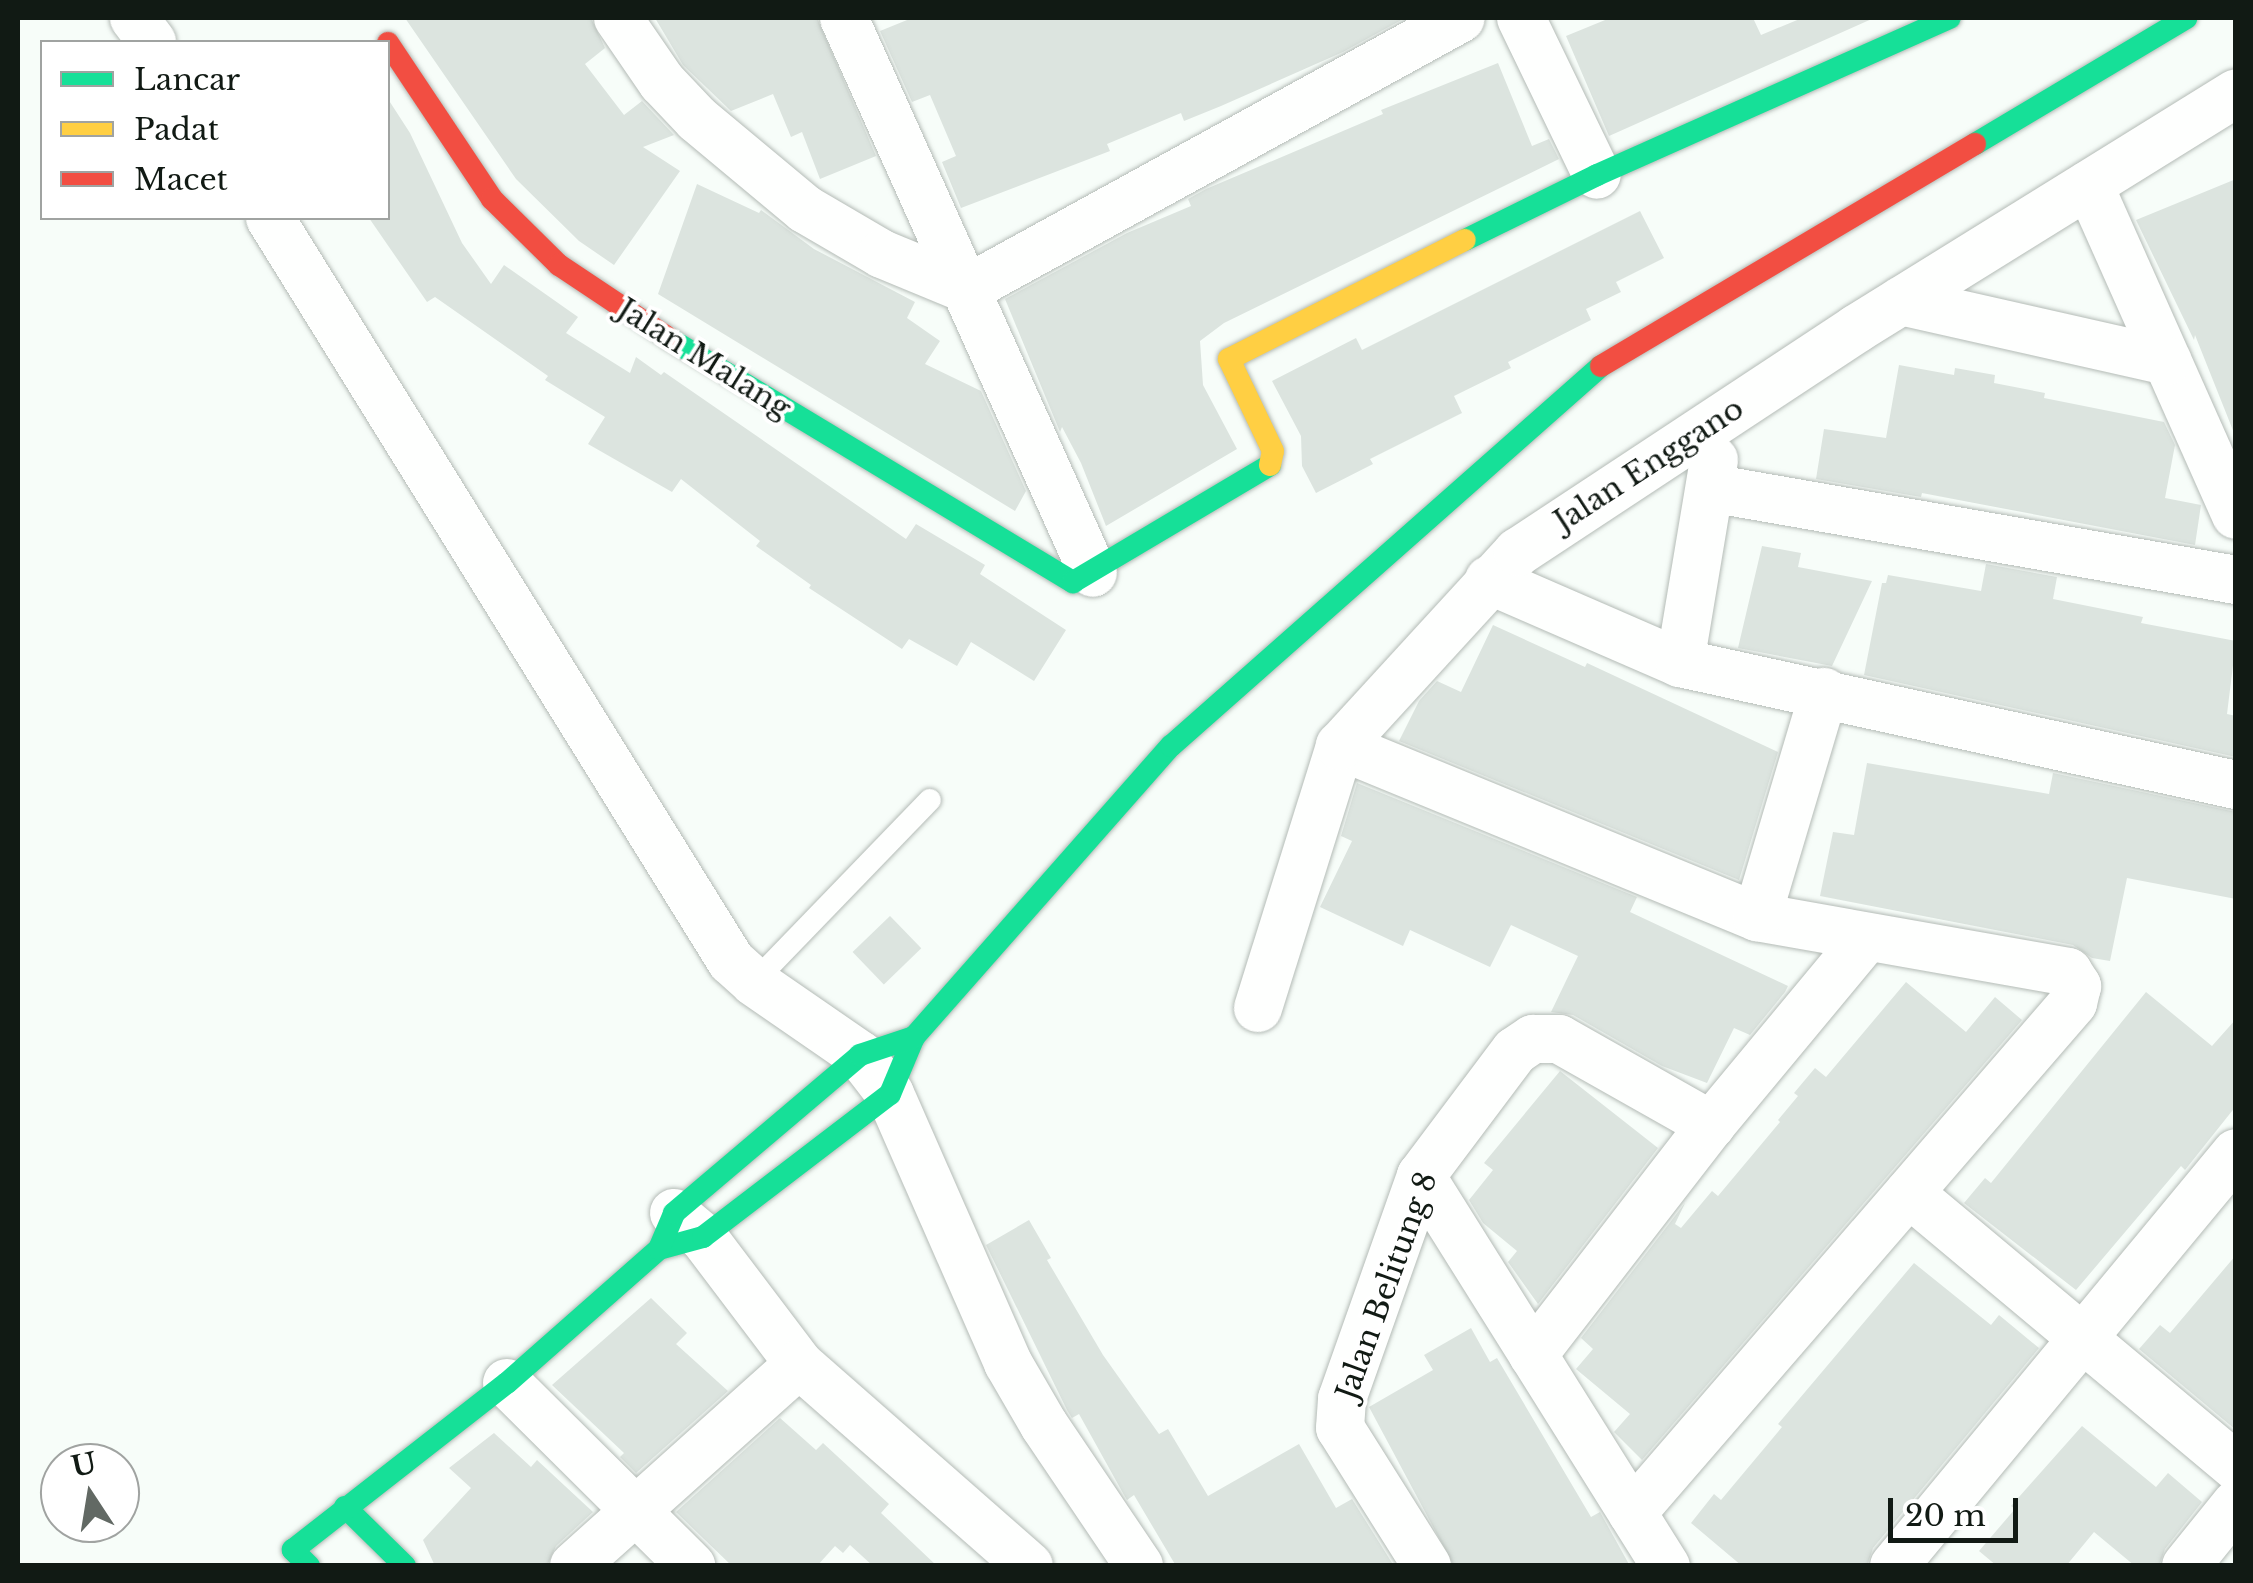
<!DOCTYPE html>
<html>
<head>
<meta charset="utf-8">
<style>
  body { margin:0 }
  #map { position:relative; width:2253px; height:1583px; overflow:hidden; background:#f7fdf9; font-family:"Libre Baskerville",serif }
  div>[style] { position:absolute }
  .building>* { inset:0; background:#dce4df; transform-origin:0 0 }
  .roads { filter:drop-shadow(0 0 2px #b4bbb6) drop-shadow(0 0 2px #b4bbb6) }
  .lane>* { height:22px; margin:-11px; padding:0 11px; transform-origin:11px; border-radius:11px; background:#fefffe }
  .street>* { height:48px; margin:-24px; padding:0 24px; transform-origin:24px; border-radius:24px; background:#fefffe }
  .fast>* { height:22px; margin:-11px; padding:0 11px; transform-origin:11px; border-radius:11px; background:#16e098 }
  .slow>* { height:22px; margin:-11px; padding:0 11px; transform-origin:11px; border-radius:11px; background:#ffcf43 }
  .jam>* { height:22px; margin:-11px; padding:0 11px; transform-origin:11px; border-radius:11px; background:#f24e42 }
  span { translate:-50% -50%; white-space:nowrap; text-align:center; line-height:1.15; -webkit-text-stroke:8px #fff; paint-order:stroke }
  .street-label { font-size:30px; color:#111a14 }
  .frame { position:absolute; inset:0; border:20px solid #111a14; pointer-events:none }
  .legend { position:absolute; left:40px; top:40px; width:350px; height:180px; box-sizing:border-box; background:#fff; border:2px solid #a0a3a1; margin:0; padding:12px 18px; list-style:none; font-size:30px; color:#111a14 }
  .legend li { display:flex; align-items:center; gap:20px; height:50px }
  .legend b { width:50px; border:2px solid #a0a3a1 }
  .north { position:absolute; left:40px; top:1443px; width:100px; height:100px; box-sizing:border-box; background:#fff; border:2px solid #a0a3a1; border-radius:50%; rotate:348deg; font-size:28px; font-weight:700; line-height:40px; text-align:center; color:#111a14 }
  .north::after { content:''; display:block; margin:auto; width:35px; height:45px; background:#626964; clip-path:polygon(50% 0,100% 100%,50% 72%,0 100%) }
  .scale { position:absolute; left:1888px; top:1498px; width:130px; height:45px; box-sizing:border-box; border:5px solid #111a14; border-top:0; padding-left:12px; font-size:30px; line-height:35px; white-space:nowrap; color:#111a14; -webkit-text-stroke:8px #fff; paint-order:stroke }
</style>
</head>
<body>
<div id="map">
  <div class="building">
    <i style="clip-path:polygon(405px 18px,591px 18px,605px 48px,585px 64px,624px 115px,642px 101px,674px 135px,643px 147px,680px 171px,614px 265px,579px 241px,516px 179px)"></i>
    <i style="clip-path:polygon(655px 18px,817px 18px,876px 156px,820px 179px,802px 132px,791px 137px,773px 94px,731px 111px,683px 65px)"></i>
    <i style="clip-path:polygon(912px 18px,1405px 18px,1343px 52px,1221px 106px,1184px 121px,1181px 113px,1107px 144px,1110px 151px,961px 208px,942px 162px,956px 156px,930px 95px,912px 102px,880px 31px)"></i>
    <i style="clip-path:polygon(1610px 18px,1753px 18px,1761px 35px,1802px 18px,1874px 18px,1609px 136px,1566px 36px)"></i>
    <i style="clip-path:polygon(1498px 63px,1532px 146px,1549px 139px,1559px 159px,1224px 323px,1200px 341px,1203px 385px,1237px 449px,1106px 526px,1081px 463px,1062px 427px,1060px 432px,1058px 427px,1005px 299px,1127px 233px,1191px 206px,1188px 199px,1206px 189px,1383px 114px,1381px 110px)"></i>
    <i style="clip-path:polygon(388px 99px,410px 133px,462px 243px,491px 284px,504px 265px,578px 317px,566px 333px,630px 373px,636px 357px,661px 375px,664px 372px,906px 539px,916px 524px,985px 565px,980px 574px,1066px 630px,1034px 681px,971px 642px,957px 666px,909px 639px,902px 649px,809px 588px,811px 585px,756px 546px,760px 541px,681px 479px,672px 492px,588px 444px,605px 417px,545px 380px,548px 376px,435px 297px,427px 302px,369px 218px,388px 218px)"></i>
    <i style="clip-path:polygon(2236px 179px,2236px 432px,2234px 433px,2195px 335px,2194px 340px,2136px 220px)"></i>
    <i style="clip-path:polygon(697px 184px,759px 213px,761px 210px,814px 249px,915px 302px,907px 318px,940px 341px,925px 364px,981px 391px,1026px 491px,1015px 511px,658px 294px)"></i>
    <i style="clip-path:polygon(1640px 211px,1664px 258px,1616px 282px,1621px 292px,1586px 309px,1591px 320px,1508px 362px,1511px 368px,1454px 396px,1462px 413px,1370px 459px,1373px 464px,1316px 493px,1302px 466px,1301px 436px,1272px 381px,1356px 338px,1362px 350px)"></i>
    <i style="clip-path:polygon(1899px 365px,1954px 375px,1955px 368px,1995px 375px,1994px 383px,2045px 393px,2044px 398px,2164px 422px,2175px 445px,2165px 498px,2201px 505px,2195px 545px,1922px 493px,1921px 497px,1816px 479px,1824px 429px,1886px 438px)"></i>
    <i style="clip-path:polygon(1762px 546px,1801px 553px,1798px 567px,1872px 581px,1832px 666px,1738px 648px)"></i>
    <i style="clip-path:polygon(1986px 564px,2057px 577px,2053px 599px,2143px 617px,2141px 623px,2236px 641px,2227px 714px,2236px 716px,2236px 757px,1864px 675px,1882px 583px,1886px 583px,1888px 575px,1981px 591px)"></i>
    <i style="clip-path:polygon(1493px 625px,1585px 667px,1587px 663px,1778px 752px,1739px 880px,1399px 741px,1419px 701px,1437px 681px,1461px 692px)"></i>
    <i style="clip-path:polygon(1867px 763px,2049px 794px,2053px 773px,2236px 812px,2236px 899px,2127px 878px,2110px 961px,2092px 958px,2073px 945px,1820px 896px,1833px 832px,1854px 835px)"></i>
    <i style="clip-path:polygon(1357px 783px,1637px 897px,1630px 912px,1788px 986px,1785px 992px,1750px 1035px,1734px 1028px,1707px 1083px,1662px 1066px,1573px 1015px,1551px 1012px,1578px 956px,1511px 925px,1490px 967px,1410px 930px,1403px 946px,1320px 907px,1352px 841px,1341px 836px)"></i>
    <i style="left:890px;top:916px;width:45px;height:52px;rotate:46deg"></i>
    <i style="clip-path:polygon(1906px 982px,1966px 1032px,1995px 997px,2022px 1020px,1642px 1460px,1614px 1432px,1630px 1414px,1576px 1369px,1593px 1349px,1581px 1338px,1685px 1203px,1675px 1224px,1681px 1228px,1712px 1191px,1718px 1196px,1780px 1122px,1778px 1120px,1798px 1096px,1794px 1093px,1815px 1068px,1826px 1077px)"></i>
    <i style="clip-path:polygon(2146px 992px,2212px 1046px,2236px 1019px,2236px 1106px,2185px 1170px,2181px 1166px,2076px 1290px,1964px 1203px,1985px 1178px,1991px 1183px)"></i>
    <i style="clip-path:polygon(1560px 1071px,1658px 1148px,1538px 1304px,1508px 1262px,1517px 1251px,1483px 1223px,1469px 1200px,1493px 1170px,1484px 1163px)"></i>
    <i style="clip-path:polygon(1029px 1220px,1051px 1258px,1047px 1260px,1103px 1355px,1159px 1434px,1168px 1429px,1208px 1496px,1299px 1444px,1336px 1508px,1352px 1499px,1394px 1566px,1176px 1566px,1134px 1495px,1127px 1500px,1124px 1495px,1079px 1414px,1072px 1418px,1067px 1410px,986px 1245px)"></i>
    <i style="clip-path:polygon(2236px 1255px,2236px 1430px,2139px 1349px,2160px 1325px,2170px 1333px)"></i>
    <i style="clip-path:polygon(1914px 1263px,1991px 1325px,1999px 1315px,2039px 1348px,1873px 1548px,1867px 1566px,1742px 1566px,1691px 1523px,1714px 1494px,1721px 1500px,1782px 1427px,1778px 1424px)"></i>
    <i style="clip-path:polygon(651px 1298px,687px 1333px,676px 1344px,728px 1391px,636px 1473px,620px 1457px,624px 1453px,552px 1385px)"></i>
    <i style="clip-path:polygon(1471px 1328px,1490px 1362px,1497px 1358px,1591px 1517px,1600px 1512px,1630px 1566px,1454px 1566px,1369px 1407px,1433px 1370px,1424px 1355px)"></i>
    <i style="clip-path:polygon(780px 1418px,816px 1450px,823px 1443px,889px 1504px,881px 1513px,937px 1566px,873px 1566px,850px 1545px,843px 1553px,835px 1546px,817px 1566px,732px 1566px,676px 1512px)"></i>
    <i style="clip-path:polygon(2082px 1426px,2156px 1487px,2168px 1473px,2202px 1502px,2165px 1549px,2159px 1566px,2135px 1566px,2094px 1532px,2066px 1566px,1997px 1566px,1979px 1551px,2015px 1509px,2011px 1506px)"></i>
    <i style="clip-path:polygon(494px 1433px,531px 1467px,537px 1460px,593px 1512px,556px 1546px,547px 1566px,435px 1566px,423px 1540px,471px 1488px,449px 1468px)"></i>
  </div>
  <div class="roads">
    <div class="lane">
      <i style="left:754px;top:982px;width:253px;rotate:-46deg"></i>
    </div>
    <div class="street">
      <i style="left:134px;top:18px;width:30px;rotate:53deg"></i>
      <i style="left:618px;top:18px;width:78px;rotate:55.5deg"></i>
      <i style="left:662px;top:82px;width:51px;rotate:46.6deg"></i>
      <i style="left:697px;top:119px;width:141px;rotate:39.8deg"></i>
      <i style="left:805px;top:209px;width:89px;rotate:30.3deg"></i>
      <i style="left:882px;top:254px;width:92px;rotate:22.4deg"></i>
      <i style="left:967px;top:289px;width:563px;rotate:-28.75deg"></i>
      <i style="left:844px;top:18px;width:608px;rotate:65.84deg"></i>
      <i style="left:1521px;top:18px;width:174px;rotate:64.2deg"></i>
      <i style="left:2089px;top:185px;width:361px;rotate:66deg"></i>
      <i style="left:270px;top:218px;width:874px;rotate:58.18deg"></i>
      <i style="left:731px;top:961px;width:31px;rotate:42deg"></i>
      <i style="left:754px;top:982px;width:129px;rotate:34.6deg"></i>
      <i style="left:860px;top:1055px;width:49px;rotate:52.4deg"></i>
      <i style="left:890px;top:1094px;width:294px;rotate:66.3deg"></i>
      <i style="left:1008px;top:1363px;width:72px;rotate:59.9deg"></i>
      <i style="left:1044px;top:1425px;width:170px;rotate:56deg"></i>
      <i style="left:1901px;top:301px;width:273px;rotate:12.7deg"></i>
      <i style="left:1710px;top:488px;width:534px;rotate:9.92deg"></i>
      <i style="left:1489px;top:580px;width:208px;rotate:23.5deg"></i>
      <i style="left:1680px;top:663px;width:569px;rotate:12.38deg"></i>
      <i style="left:1680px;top:663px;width:206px;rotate:-80.5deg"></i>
      <i style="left:1340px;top:746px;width:451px;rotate:22.3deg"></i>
      <i style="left:1757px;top:917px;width:316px;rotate:10deg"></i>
      <i style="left:2068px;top:972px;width:17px;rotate:57deg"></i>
      <i style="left:2077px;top:986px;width:17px;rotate:103deg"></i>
      <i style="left:2073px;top:1003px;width:674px;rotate:130.85deg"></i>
      <i style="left:1757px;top:917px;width:235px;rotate:-73.4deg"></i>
      <i style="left:1258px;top:1008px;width:275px;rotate:-72.6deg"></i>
      <i style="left:1340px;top:746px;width:263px;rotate:-47.5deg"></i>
      <i style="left:1518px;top:552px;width:405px;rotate:-33.4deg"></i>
      <i style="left:1856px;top:329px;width:447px;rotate:-31.8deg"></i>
      <i style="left:1421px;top:1176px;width:461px;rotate:57.9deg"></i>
      <i style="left:1909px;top:1193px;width:426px;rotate:39.9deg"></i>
      <i style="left:674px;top:1213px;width:38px;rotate:40deg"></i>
      <i style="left:703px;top:1237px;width:159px;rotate:52.9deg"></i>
      <i style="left:799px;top:1364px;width:306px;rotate:41.3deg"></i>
      <i style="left:1533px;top:1355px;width:291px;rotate:-52.3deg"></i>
      <i style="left:1711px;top:1125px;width:244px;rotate:-50.3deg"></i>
      <i style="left:507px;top:1383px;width:260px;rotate:44.8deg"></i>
      <i style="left:574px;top:1566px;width:302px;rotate:-41.9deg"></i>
      <i style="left:1427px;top:1566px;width:163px;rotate:-122.2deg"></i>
      <i style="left:1340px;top:1428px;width:29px;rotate:-86deg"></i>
      <i style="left:1342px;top:1399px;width:237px;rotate:-70.5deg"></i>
      <i style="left:1421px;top:1176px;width:156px;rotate:-53.1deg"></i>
      <i style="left:1515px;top:1051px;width:22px;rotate:-34deg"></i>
      <i style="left:1533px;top:1039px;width:26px"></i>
      <i style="left:1559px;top:1039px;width:175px;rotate:29.5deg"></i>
      <i style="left:1894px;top:1566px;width:536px;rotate:-50.37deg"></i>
      <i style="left:2186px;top:1566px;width:80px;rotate:-51.1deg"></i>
    </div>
    <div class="fast">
      <i style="left:1975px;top:144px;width:246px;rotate:-30.8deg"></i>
      <i style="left:1465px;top:240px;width:147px;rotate:-26.2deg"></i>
      <i style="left:1597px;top:175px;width:386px;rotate:-24deg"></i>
      <i style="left:670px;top:339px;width:471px;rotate:31.1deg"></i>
      <i style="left:1073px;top:582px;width:229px;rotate:-30.7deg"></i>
      <i style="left:659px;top:1249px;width:46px;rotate:-15.3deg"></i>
      <i style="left:703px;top:1237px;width:235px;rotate:-37.4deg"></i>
      <i style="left:890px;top:1094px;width:62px;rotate:-67.2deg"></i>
      <i style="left:914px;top:1037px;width:388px;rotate:-48.6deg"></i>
      <i style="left:1171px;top:746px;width:574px;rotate:-41.47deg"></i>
      <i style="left:345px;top:1507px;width:84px;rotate:44.5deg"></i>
      <i style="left:309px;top:1566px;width:23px;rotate:-135deg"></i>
      <i style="left:293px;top:1550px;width:271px;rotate:-38deg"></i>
      <i style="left:507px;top:1383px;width:203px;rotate:-41.4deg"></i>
      <i style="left:659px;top:1249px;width:39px;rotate:-67deg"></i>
      <i style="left:674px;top:1213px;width:244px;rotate:-40.3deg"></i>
      <i style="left:860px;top:1055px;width:57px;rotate:-18.4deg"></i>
    </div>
    <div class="slow">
      <i style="left:1270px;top:465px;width:14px;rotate:-78deg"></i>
      <i style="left:1273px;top:451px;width:102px;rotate:-115.6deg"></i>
      <i style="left:1229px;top:359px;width:264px;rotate:-26.8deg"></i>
    </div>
    <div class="jam">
      <i style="left:388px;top:43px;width:187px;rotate:56.3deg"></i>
      <i style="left:492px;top:199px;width:94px;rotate:44.6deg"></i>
      <i style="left:559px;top:265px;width:133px;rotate:33.7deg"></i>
      <i style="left:1601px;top:366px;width:435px;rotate:-30.7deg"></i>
    </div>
  </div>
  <div class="street-label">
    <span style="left:704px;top:359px;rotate:32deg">Jalan Malang</span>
    <span style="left:1649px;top:465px;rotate:-33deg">Jalan Enggano</span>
    <span style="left:1387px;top:1286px;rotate:-70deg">Jalan Belitung 8</span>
  </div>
  <div class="frame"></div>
  <ul class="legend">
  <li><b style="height:12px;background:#16e098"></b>Lancar</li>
  <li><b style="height:12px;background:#ffcf43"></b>Padat</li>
  <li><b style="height:12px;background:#f24e42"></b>Macet</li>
  </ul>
  <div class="north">U</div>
  <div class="scale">20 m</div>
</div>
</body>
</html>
